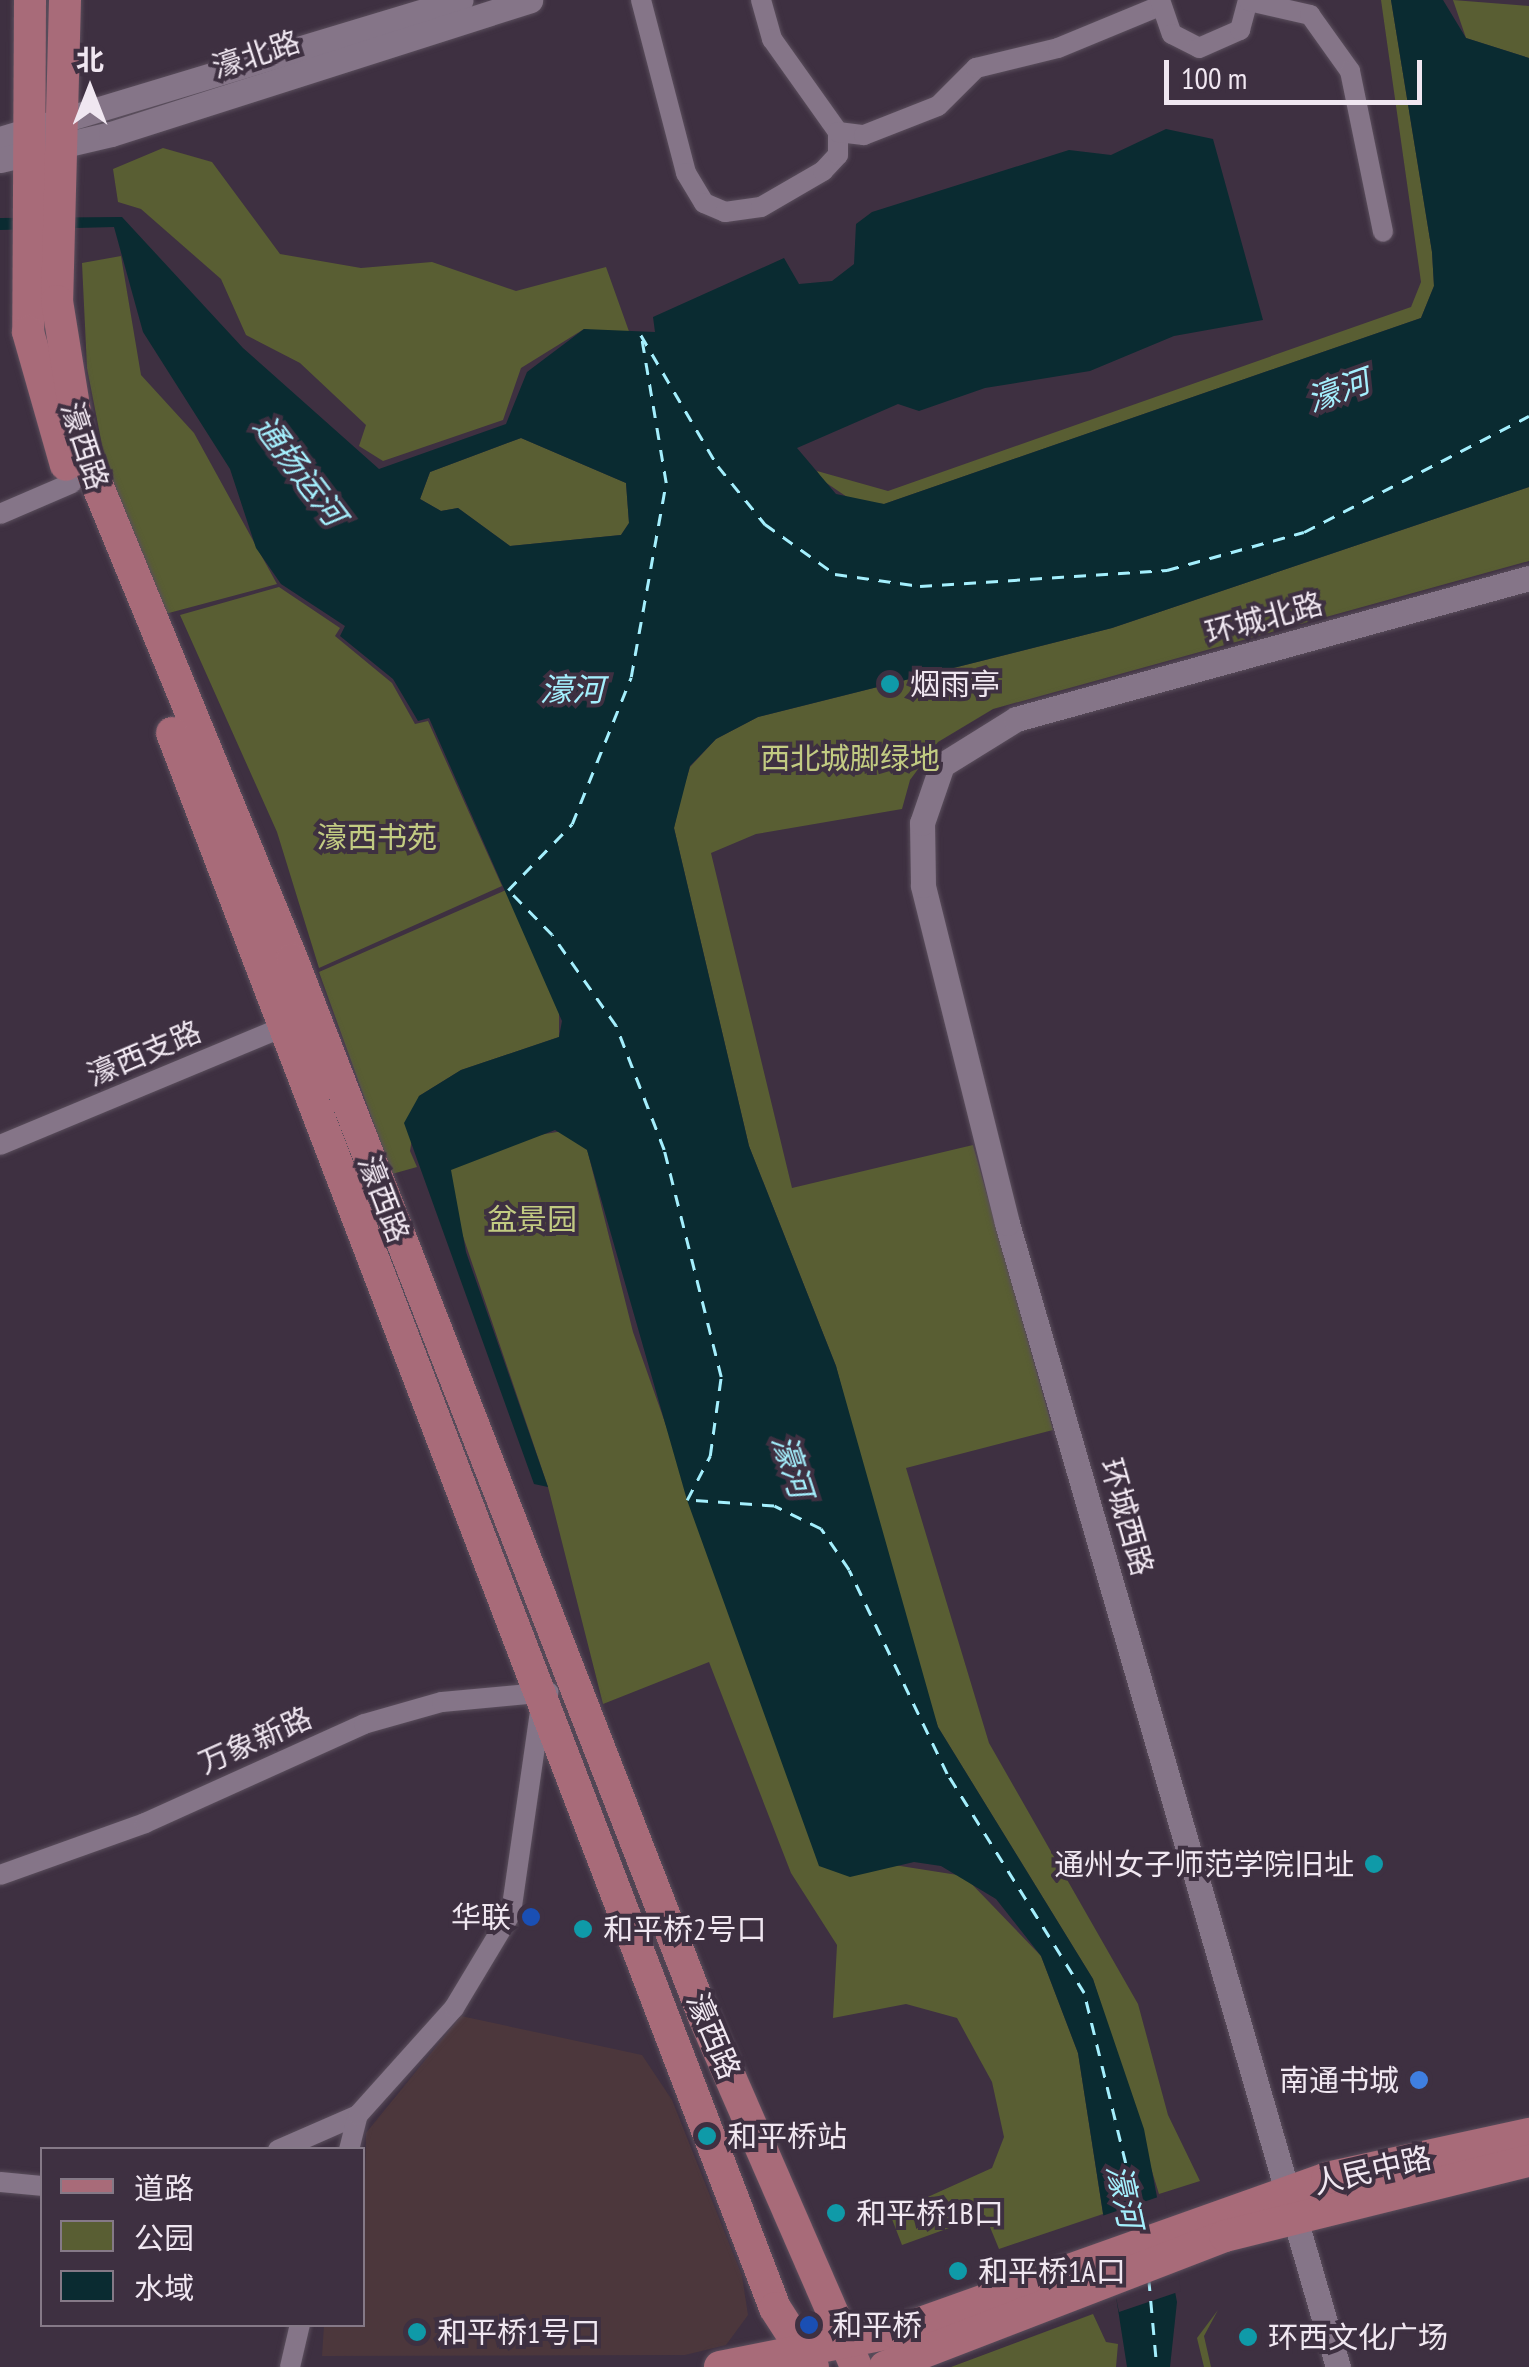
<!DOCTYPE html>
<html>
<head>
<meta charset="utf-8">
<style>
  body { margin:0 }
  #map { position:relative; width:1529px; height:2367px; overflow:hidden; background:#3e3041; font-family:"PT Sans Narrow","Noto Sans SC",sans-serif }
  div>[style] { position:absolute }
  .commercial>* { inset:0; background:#4c373c }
  .green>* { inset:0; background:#595e33 }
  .water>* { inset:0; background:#0a2b31 }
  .pier>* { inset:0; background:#3e3041 }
  .ferry>* { height:2.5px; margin-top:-1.25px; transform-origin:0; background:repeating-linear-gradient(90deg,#a4effd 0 12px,transparent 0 22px) }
  .roads { filter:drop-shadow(0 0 2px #5a4e5c) drop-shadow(0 0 2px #5a4e5c) }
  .minor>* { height:20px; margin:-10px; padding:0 10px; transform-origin:10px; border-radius:10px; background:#857588 }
  .tertiary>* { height:25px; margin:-12.5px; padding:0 12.5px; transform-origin:12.5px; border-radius:12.5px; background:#857588 }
  .primary>* { height:32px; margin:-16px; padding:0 16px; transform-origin:16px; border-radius:16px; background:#a86b79 }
  .dots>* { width:28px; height:28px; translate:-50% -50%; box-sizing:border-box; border:5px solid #3e3041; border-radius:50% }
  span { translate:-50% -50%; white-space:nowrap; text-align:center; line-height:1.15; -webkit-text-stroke:8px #3e3041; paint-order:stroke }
  .street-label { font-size:30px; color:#f0e7f1 }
  .poi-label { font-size:30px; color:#f0e7f1 }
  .left { translate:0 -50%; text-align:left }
  .right { translate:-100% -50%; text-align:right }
  .park-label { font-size:30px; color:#c2cb82 }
  .water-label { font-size:32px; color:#a4effd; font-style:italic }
  .legend { position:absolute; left:40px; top:2147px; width:325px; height:180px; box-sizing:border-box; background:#3e3041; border:2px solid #857987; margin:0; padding:12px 18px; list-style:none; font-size:30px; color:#f0e7f1 }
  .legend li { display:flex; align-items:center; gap:20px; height:50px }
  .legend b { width:50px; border:2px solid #857987 }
  .north { position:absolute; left:40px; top:40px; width:100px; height:100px; -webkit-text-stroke:8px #3e3041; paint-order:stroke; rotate:0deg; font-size:28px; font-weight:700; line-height:40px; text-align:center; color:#f0e7f1 }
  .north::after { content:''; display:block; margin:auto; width:35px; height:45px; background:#f0e7f1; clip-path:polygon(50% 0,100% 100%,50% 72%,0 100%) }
  .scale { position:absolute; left:1164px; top:60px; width:258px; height:45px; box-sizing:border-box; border:5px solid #f0e7f1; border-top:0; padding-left:12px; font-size:30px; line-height:35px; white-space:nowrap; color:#f0e7f1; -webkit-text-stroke:8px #3e3041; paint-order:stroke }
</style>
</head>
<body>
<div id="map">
  <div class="commercial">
    <i style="clip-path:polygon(461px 2016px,642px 2055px,672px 2100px,742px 2276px,748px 2315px,726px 2345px,685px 2355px,322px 2356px,324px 2325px,362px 2324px,366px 2133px)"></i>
  </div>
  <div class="green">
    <i style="clip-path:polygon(1381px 0,1391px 0,1432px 252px,1434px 286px,1421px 318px,884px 504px,853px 501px,822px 480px,817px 471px,888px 491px,1411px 307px,1421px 282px)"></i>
    <i style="clip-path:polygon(1453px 0,1529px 6px,1529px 58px,1466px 38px)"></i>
    <i style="clip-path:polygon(163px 148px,212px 162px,280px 254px,361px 268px,432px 262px,516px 291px,606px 267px,631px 337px,584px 329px,521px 368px,503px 420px,383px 461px,359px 446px,366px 425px,300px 363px,246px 335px,221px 279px,141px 209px,118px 202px,113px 169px)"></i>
    <i style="clip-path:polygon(121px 256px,141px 375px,194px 433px,277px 584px,165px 614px,109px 481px,87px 368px,82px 263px)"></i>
    <i style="clip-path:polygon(521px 438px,626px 483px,629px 523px,621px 535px,510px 546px,458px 508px,441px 511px,420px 499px,430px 472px)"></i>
    <i style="clip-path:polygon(1529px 487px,1529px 561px,993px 709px,938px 742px,910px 780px,902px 809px,756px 834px,711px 853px,792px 1188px,973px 1145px,1053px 1430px,906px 1468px,989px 1743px,1138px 2004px,1168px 2115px,1200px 2181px,1159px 2194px,1093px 1979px,938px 1727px,906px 1636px,836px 1366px,749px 1146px,674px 828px,681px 795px,690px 767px,716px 739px,758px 717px,1112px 628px)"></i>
    <i style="clip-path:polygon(279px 587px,340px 628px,335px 636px,392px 683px,415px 724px,428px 721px,502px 886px,319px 968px,277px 832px,180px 615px)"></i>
    <i style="clip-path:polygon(506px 890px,559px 1010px,559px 1037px,461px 1070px,419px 1096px,410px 1151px,417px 1167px,392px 1174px,319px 972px)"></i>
    <i style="clip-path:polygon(563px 1131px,587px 1149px,633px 1332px,717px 1570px,894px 1865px,964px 1876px,1041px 1956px,1078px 2053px,1103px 2214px,999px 2249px,985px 2215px,902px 2245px,890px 2214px,992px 2168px,1004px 2137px,992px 2082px,957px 2018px,906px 2004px,833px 2018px,837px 1945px,791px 1873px,709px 1662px,603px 1704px,548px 1487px,450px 1198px,451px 1169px,521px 1138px)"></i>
    <i style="clip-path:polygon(1218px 2310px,1204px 2336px,1211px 2367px,1204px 2367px,1197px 2338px)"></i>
    <i style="clip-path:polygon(1093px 2314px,1106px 2342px,1118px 2344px,1116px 2367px,951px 2367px)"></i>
  </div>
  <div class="water">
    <i style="clip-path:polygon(evenodd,1391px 0,1443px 0,1466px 38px,1529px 58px,1529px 487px,1112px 628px,758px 717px,716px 739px,690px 766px,674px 828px,749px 1146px,836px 1366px,938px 1727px,1093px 1979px,1144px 2129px,1177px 2302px,1170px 2367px,1127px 2367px,1078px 2053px,1041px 1956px,996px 1899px,941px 1866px,914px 1862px,850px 1877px,819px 1866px,687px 1500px,587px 1150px,555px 1130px,451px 1170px,466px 1252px,548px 1487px,534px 1484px,404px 1123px,419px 1096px,461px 1070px,559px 1037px,562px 1021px,429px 718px,418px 721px,393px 679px,340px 636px,345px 626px,281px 584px,256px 548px,230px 469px,143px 332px,114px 227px,0 230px,0 218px,122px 217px,243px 348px,379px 469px,506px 424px,527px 372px,584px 329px,655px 332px,653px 317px,784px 258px,799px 284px,832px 281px,854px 264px,856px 224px,872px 212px,1069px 150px,1111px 155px,1166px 129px,1213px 139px,1263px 320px,1174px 336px,1090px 371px,985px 388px,919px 411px,898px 404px,797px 448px,836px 494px,884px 504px,1421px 318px,1434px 286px,1432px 252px,1391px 0,521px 438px,626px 483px,629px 523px,621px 535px,510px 546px,458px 508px,441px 511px,420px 499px,430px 472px,521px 438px)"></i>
  </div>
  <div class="pier">
    <i style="clip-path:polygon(1164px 2195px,1181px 2291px,1119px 2312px,1099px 2217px)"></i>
  </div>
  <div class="ferry">
    <i style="left:1141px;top:2227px;width:241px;rotate:-103.7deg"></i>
    <i style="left:1084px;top:1993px;width:258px;rotate:-122deg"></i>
    <i style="left:947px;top:1774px;width:226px;rotate:-115.7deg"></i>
    <i style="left:849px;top:1570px;width:50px;rotate:-124.3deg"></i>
    <i style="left:821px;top:1529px;width:52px;rotate:-153.9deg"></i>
    <i style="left:774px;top:1506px;width:87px;rotate:-176.1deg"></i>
    <i style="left:687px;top:1500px;width:50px;rotate:-62.4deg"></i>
    <i style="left:710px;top:1456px;width:80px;rotate:-82.1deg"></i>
    <i style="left:721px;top:1377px;width:234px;rotate:-104.1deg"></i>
    <i style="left:664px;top:1150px;width:133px;rotate:-111.2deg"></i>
    <i style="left:616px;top:1026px;width:111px;rotate:-125.1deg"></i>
    <i style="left:552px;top:935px;width:63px;rotate:-134.4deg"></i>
    <i style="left:508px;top:890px;width:92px;rotate:-45.9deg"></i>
    <i style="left:572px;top:824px;width:158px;rotate:-68.1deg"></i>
    <i style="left:631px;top:677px;width:197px;rotate:-79.8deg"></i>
    <i style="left:666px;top:483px;width:150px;rotate:-99.6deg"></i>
    <i style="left:641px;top:335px;width:152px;rotate:59.6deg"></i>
    <i style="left:718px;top:466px;width:75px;rotate:51deg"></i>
    <i style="left:765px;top:524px;width:86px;rotate:35.5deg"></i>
    <i style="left:835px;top:574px;width:86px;rotate:8deg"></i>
    <i style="left:920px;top:586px;width:248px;rotate:-3.7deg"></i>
    <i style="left:1167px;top:570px;width:142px;rotate:-15.5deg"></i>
    <i style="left:1304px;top:532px;width:253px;rotate:-27.3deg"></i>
    <i style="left:1149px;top:2279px;width:88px;rotate:84.8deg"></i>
  </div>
  <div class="roads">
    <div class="minor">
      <i style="left:641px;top:0;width:179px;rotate:75.4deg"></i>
      <i style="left:686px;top:173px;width:35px;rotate:59deg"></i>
      <i style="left:704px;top:203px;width:23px;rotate:23deg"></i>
      <i style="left:725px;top:212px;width:36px;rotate:-8deg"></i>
      <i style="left:761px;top:207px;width:72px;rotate:-30.1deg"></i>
      <i style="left:823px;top:171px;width:22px;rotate:-47deg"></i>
      <i style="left:838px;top:155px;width:23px;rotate:-90deg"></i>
      <i style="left:761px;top:0;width:41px;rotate:74.2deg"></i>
      <i style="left:772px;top:39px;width:114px;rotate:54.6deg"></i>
      <i style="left:838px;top:132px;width:26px;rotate:7deg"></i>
      <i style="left:864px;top:135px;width:79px;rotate:-21.4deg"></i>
      <i style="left:938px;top:106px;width:54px;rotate:-45deg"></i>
      <i style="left:976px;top:68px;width:84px;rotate:-13.7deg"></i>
      <i style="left:1058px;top:48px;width:110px;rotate:-22.4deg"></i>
      <i style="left:1160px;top:0;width:36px;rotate:71deg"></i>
      <i style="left:1172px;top:34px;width:30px;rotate:27deg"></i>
      <i style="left:1199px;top:48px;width:45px;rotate:-23.7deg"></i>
      <i style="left:1240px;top:30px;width:31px;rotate:-75deg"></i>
      <i style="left:1249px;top:1px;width:63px;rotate:12.9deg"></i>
      <i style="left:1310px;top:15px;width:69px;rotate:54.5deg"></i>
      <i style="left:1350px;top:71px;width:164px;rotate:78.4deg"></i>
      <i style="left:0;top:514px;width:78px;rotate:-23.3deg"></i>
      <i style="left:0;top:1145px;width:317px;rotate:-22.6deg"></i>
      <i style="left:0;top:1875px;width:154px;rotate:-19.7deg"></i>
      <i style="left:145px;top:1823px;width:240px;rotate:-24.3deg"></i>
      <i style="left:364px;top:1724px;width:81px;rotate:-15.8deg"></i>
      <i style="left:442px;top:1702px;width:107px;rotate:-5.3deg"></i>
      <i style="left:278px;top:2150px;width:87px;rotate:-23.6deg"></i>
      <i style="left:349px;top:2150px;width:36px;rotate:-76deg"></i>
      <i style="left:358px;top:2115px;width:144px;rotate:-48.1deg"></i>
      <i style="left:454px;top:2008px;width:111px;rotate:-59deg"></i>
      <i style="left:511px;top:1913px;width:209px;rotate:-81.8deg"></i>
      <i style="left:0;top:2182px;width:42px;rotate:5.4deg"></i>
      <i style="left:290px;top:2367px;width:44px;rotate:-76.9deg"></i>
    </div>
    <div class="tertiary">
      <i style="left:0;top:139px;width:481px;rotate:-16.8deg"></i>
      <i style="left:0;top:160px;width:114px;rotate:-13.2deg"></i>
      <i style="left:111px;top:134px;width:440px;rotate:-17.7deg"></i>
      <i style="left:1338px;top:2367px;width:1191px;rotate:-106.14deg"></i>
      <i style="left:1007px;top:1223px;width:348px;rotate:-104deg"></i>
      <i style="left:923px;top:885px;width:62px;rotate:-90.9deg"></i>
      <i style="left:922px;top:823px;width:61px;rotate:-71deg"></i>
      <i style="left:942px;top:765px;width:87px;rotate:-31.9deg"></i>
      <i style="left:1016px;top:719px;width:532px;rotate:-15.37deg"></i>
    </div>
    <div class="primary">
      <i style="left:30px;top:0;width:332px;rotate:90.3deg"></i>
      <i style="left:28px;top:332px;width:138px;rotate:74.1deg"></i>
      <i style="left:65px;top:0;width:301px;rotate:91.5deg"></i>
      <i style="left:57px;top:301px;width:144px;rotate:80.8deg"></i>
      <i style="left:80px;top:443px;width:558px;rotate:67.66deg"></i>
      <i style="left:292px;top:959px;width:1135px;rotate:68.72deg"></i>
      <i style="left:704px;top:2017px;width:382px;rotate:66.5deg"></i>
      <i style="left:172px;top:733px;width:1686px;rotate:69.05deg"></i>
      <i style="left:775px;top:2308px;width:70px;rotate:57.2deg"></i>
      <i style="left:720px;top:2367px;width:178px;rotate:-11.3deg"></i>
      <i style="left:895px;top:2332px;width:459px;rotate:-19.6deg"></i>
      <i style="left:1327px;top:2178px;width:207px;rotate:-12.3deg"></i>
      <i style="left:885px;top:2367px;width:364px;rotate:-21.1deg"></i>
      <i style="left:1225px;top:2236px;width:313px;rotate:-13.9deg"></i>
    </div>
  </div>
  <div class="dots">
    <i style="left:890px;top:684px;background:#0f9aa8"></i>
    <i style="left:1374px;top:1864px;background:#0f9aa8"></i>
    <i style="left:531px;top:1917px;background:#1a4fb4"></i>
    <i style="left:583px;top:1929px;background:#0f9aa8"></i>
    <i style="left:1419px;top:2080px;background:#3f7fe0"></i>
    <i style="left:707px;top:2136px;background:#0f9aa8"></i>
    <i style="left:836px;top:2213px;background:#0f9aa8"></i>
    <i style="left:958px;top:2271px;background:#0f9aa8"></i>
    <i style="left:809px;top:2325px;background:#1a4fb4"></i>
    <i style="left:417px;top:2332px;background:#0f9aa8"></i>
    <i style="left:1248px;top:2337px;background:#0f9aa8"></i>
  </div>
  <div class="street-label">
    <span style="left:256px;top:54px;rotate:-18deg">濠北路</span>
    <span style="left:85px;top:446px;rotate:72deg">濠西路</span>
    <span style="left:1264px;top:618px;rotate:-15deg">环城北路</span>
    <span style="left:144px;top:1053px;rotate:-23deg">濠西支路</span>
    <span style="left:384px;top:1199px;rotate:69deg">濠西路</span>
    <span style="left:1127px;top:1517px;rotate:74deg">环城西路</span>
    <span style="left:255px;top:1740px;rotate:-24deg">万象新路</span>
    <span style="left:714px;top:2036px;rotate:67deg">濠西路</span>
    <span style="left:1372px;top:2170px;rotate:-13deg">人民中路</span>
  </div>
  <div class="poi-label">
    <span class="left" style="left:910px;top:684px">烟雨亭</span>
    <span class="right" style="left:1354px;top:1864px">通州女子师范学院旧址</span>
    <span class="right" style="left:511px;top:1917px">华联</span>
    <span class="left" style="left:603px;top:1929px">和平桥2号口</span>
    <span class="right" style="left:1399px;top:2080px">南通书城</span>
    <span class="left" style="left:727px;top:2136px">和平桥站</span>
    <span class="left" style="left:856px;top:2213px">和平桥1B口</span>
    <span class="left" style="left:978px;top:2271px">和平桥1A口</span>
    <span class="left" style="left:832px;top:2325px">和平桥</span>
    <span class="left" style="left:437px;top:2332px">和平桥1号口</span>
    <span class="left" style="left:1268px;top:2337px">环西文化广场</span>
  </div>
  <div class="park-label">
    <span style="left:850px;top:758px">西北城脚绿地</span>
    <span style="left:377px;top:837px">濠西书苑</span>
    <span style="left:532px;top:1219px">盆景园</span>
  </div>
  <div class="water-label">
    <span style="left:1338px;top:390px;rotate:-20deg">濠河</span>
    <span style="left:300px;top:470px;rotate:53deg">通扬运河</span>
    <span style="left:572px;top:689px">濠河</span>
    <span style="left:793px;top:1466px;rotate:72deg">濠河</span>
    <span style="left:1125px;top:2196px;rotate:78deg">濠河</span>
  </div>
  <ul class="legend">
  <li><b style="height:12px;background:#a86b79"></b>道路</li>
  <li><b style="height:28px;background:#595e33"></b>公园</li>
  <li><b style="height:28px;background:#0a2b31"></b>水域</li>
  </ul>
  <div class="north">北</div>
  <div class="scale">100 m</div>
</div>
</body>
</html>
